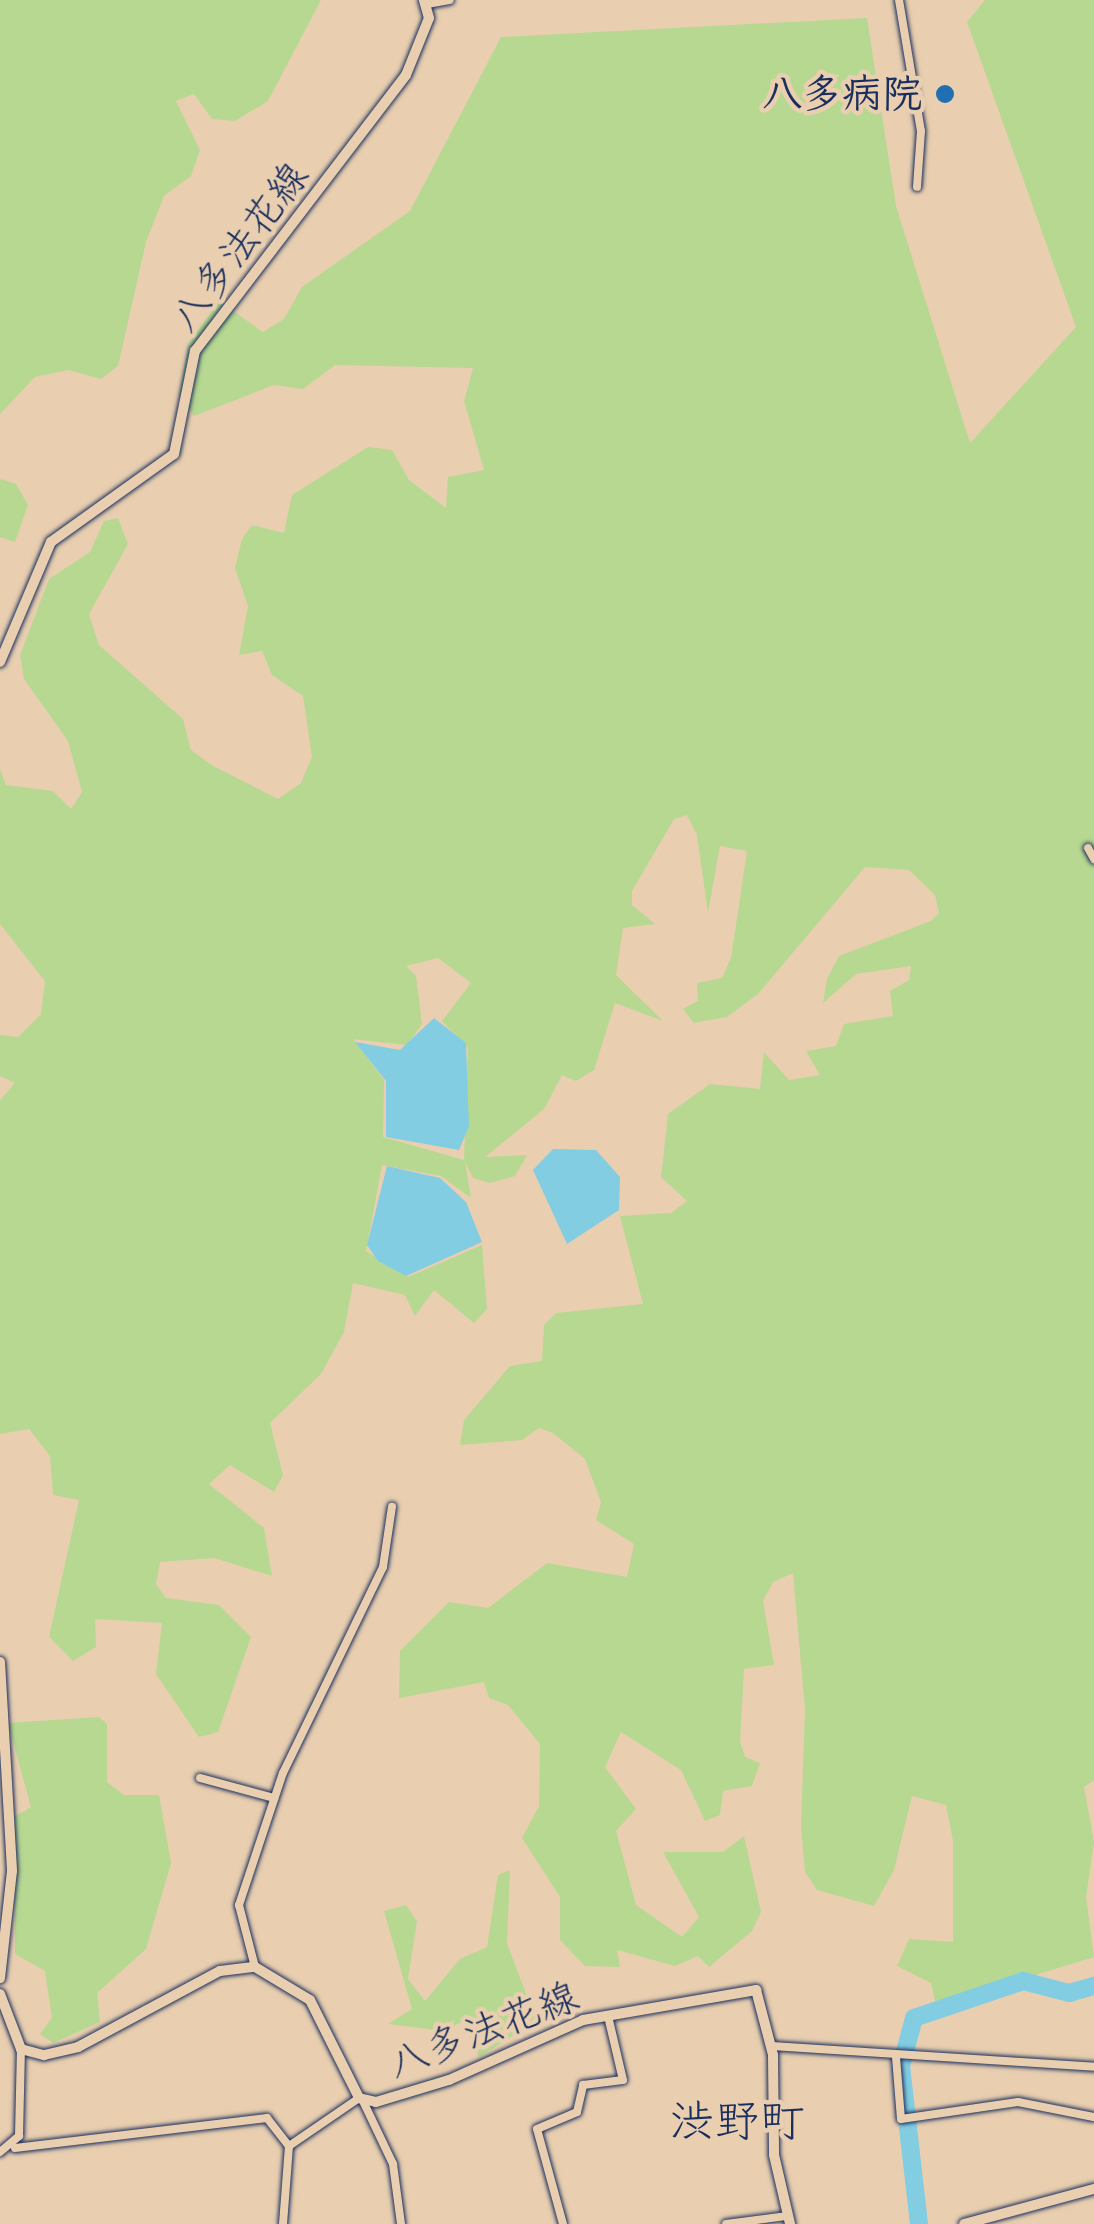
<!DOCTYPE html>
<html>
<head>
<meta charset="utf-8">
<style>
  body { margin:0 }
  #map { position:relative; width:1094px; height:2224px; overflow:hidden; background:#e9cfb0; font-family:Caveat,"Klee One",sans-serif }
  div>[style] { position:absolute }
  .green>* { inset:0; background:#b7d891 }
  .water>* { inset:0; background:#82cde2 }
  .river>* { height:18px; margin:-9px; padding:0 9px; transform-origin:9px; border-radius:9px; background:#82cde2 }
  .roads { filter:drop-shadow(0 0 2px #1b2f5e) drop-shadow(0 0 2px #1b2f5e) }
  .minor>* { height:8px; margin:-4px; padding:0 4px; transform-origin:4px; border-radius:4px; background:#e9cfb0 }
  .secondary>* { height:10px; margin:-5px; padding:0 5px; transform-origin:5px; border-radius:5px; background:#e9cfb0 }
  .dots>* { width:28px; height:28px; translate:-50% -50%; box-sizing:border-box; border:5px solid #e9cfb0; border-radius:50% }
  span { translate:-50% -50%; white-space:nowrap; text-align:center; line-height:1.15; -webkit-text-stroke:9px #e9cfb0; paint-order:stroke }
  .poi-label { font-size:40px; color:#1b2f5e; font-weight:700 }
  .right { translate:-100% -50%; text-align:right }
  .street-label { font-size:40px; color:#1b2f5e }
  .quarter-label { font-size:45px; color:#1b2f5e }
</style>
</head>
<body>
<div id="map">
  <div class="green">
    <i style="clip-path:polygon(0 0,321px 0,268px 101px,235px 121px,212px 119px,194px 94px,176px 101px,200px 150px,191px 176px,164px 196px,146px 242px,118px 366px,101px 379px,68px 370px,35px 377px,0 414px)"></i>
    <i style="clip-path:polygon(evenodd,985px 0,1094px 0,1094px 1780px,1084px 1787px,1094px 1842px,1086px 1897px,1094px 1957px,936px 2005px,931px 1983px,897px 1966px,909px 1939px,953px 1942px,953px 1841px,946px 1805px,912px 1796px,894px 1870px,874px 1906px,817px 1890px,805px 1872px,801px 1826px,805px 1709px,793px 1573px,773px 1582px,763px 1601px,774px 1665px,744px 1669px,740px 1741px,745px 1757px,760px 1763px,752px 1786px,723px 1791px,720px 1815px,705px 1821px,681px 1770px,621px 1732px,605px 1767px,636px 1809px,616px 1831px,636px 1905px,682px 1937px,699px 1917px,663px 1852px,723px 1852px,744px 1836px,761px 1912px,752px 1931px,709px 1967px,698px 1956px,675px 1966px,617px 1950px,620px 1967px,585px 1966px,560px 1940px,560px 1897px,522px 1838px,539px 1806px,540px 1744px,508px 1705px,489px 1698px,484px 1682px,399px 1698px,400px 1651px,449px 1602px,488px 1608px,547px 1563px,627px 1577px,634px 1544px,596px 1520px,601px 1502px,585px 1459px,553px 1433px,539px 1428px,522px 1440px,460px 1445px,464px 1420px,510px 1366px,542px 1361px,544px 1325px,556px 1313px,643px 1304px,620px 1216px,671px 1213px,687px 1201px,661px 1177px,668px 1114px,710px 1084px,760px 1089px,764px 1052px,789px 1080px,820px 1075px,806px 1051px,836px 1046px,844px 1024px,893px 1016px,890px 991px,909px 980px,911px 966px,856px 974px,823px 1003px,827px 979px,839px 956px,931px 921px,939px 913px,935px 895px,909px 870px,865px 867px,758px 994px,727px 1017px,694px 1023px,683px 1009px,698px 1001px,697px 983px,722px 978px,731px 958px,747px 851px,720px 846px,708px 913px,697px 835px,687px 815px,674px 819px,632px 891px,632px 905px,655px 924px,623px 928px,616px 975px,663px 1021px,615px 1003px,594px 1070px,576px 1081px,562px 1075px,544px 1109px,485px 1157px,527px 1155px,515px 1176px,490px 1183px,473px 1178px,465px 1162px,471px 1198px,441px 1176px,382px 1165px,366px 1251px,408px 1277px,482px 1245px,487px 1309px,474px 1323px,434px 1290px,415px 1316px,405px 1295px,353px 1283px,344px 1332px,321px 1374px,270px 1423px,283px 1475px,274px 1492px,230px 1465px,209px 1484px,264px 1528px,272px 1576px,214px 1558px,160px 1562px,156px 1584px,166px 1598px,219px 1605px,251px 1637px,218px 1732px,199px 1737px,156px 1674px,162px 1623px,95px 1619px,96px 1647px,73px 1661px,49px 1637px,79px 1500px,53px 1495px,50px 1456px,29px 1429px,0 1434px,0 1100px,15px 1083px,0 1076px,0 1035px,18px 1037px,41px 1014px,45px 981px,0 924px,0 769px,6px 785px,53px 791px,71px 809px,82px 792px,68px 741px,24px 679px,20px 655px,49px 579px,90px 552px,104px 521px,118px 518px,128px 544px,89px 614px,99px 645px,183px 719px,191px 750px,213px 766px,278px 799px,301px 783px,312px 757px,303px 696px,272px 675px,262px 651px,239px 655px,248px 606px,235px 568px,242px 539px,252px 525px,284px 533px,292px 495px,368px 447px,392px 450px,409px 480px,446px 508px,448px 477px,484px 470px,464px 401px,473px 368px,335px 365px,303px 389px,274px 385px,194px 416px,179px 396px,188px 344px,219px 301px,263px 332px,284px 319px,302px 287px,410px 211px,501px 37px,867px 18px,896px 206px,970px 443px,1076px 327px,967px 22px,985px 0,438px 958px,471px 983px,442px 1021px,468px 1048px,464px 1160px,383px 1137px,384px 1080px,353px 1039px,407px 1045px,422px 1024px,416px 976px,406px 966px,438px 958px)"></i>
    <i style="clip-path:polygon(0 479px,16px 484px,28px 505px,15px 542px,0 537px)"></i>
    <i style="clip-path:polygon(99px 1717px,107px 1724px,107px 1782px,124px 1795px,159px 1795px,171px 1863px,146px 1949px,97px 1993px,100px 2022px,53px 2043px,40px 2034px,52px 2018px,45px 1971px,15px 1954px,14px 1817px,31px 1807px,8px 1723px)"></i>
    <i style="clip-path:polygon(510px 1870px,507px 1944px,535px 2017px,530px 2025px,479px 2057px,462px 2022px,443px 2031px,388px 2024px,412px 2009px,384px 1911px,406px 1905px,417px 1921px,408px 1979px,425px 2001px,460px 1959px,487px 1947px,498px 1875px)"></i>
  </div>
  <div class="water">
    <i style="clip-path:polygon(434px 1018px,466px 1043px,469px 1126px,459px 1150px,386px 1137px,386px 1081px,355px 1042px,400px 1050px)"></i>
    <i style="clip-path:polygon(553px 1149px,596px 1150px,620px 1177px,619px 1210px,567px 1244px,533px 1170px)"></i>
    <i style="clip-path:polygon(387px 1166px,440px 1178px,466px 1202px,482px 1242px,406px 1276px,378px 1261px,367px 1245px)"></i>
  </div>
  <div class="river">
    <i style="left:919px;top:2224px;width:159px;rotate:-96.5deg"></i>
    <i style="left:901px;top:2066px;width:50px;rotate:-74.8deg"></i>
    <i style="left:914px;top:2018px;width:115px;rotate:-18.7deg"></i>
    <i style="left:1023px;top:1981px;width:48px;rotate:14.6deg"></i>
    <i style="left:1069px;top:1993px;width:26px;rotate:-16deg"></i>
  </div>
  <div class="roads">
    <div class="minor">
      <i style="left:899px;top:0;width:133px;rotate:80.5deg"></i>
      <i style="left:921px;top:131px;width:56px;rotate:94.1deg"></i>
      <i style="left:427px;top:4px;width:23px;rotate:-10deg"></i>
      <i style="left:1088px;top:848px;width:13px;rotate:61deg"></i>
      <i style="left:200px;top:1778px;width:77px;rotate:15.1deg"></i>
      <i style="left:255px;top:1967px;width:64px;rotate:-104.5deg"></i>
      <i style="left:239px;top:1905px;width:139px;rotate:-71.6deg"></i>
      <i style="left:283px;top:1773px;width:229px;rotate:-64.1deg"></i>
      <i style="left:383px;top:1567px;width:61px;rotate:-81.5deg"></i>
      <i style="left:772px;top:2046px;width:323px;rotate:3.7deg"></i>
      <i style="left:896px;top:2057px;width:62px;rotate:85.4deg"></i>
      <i style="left:901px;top:2119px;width:118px;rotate:-8.3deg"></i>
      <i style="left:1018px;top:2102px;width:77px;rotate:11.2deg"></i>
      <i style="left:363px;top:2101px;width:70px;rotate:64.5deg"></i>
      <i style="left:393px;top:2164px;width:61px;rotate:82.4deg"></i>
      <i style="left:15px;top:2148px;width:254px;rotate:-6.8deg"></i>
      <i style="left:267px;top:2118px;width:36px;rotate:52deg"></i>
      <i style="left:289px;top:2146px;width:85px;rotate:-34.4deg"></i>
      <i style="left:0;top:2152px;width:25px;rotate:-40deg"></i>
      <i style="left:19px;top:2136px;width:87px;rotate:-88.7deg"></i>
      <i style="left:283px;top:2224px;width:78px;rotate:-85.6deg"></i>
      <i style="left:563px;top:2224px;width:98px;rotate:-105.3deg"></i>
      <i style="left:537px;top:2129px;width:43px;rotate:-23deg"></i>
      <i style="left:577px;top:2112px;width:28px;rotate:-77deg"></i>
      <i style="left:583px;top:2085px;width:40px;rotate:-7.1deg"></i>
      <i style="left:623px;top:2080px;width:66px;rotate:-103.2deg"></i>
      <i style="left:726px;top:2224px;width:62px;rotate:-7.5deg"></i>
    </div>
    <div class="secondary">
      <i style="left:0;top:662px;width:130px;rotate:-67deg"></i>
      <i style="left:51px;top:542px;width:151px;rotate:-35.6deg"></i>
      <i style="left:174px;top:454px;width:105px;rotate:-78.5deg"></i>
      <i style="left:195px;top:351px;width:347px;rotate:-52.6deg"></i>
      <i style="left:406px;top:75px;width:61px;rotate:-68deg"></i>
      <i style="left:429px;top:18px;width:19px;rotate:-106deg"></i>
      <i style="left:0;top:1662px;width:209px;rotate:86.7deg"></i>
      <i style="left:12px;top:1871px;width:108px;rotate:96.4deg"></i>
      <i style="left:0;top:1994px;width:59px;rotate:69.1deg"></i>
      <i style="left:21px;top:2049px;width:24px;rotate:15deg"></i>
      <i style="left:44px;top:2055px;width:35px;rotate:-13deg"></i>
      <i style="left:78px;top:2047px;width:161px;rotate:-28.2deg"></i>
      <i style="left:220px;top:1971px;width:35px;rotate:-7deg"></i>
      <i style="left:255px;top:1967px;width:64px;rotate:31deg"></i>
      <i style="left:310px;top:2000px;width:110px;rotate:63.4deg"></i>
      <i style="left:359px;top:2098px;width:17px;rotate:13deg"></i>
      <i style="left:376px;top:2102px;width:76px;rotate:-16.8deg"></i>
      <i style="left:449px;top:2080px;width:147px;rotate:-24.1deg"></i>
      <i style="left:583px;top:2020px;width:176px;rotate:-9.8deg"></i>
      <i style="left:756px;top:1990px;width:67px;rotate:75.3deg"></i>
      <i style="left:773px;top:2055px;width:100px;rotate:89.4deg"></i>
      <i style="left:774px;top:2155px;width:71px;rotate:76.9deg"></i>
      <i style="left:964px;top:2224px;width:135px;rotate:-15.1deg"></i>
    </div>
  </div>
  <div class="dots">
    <i style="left:945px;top:94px;background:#1f6fb2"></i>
  </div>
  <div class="poi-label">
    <span class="right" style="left:922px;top:94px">八多病院</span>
  </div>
  <div class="street-label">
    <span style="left:239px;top:247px;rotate:-53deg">八多法花線</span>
    <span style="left:483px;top:2030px;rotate:-21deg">八多法花線</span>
  </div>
  <div class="quarter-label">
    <span style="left:737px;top:2122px">渋野町</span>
  </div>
</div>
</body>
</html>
